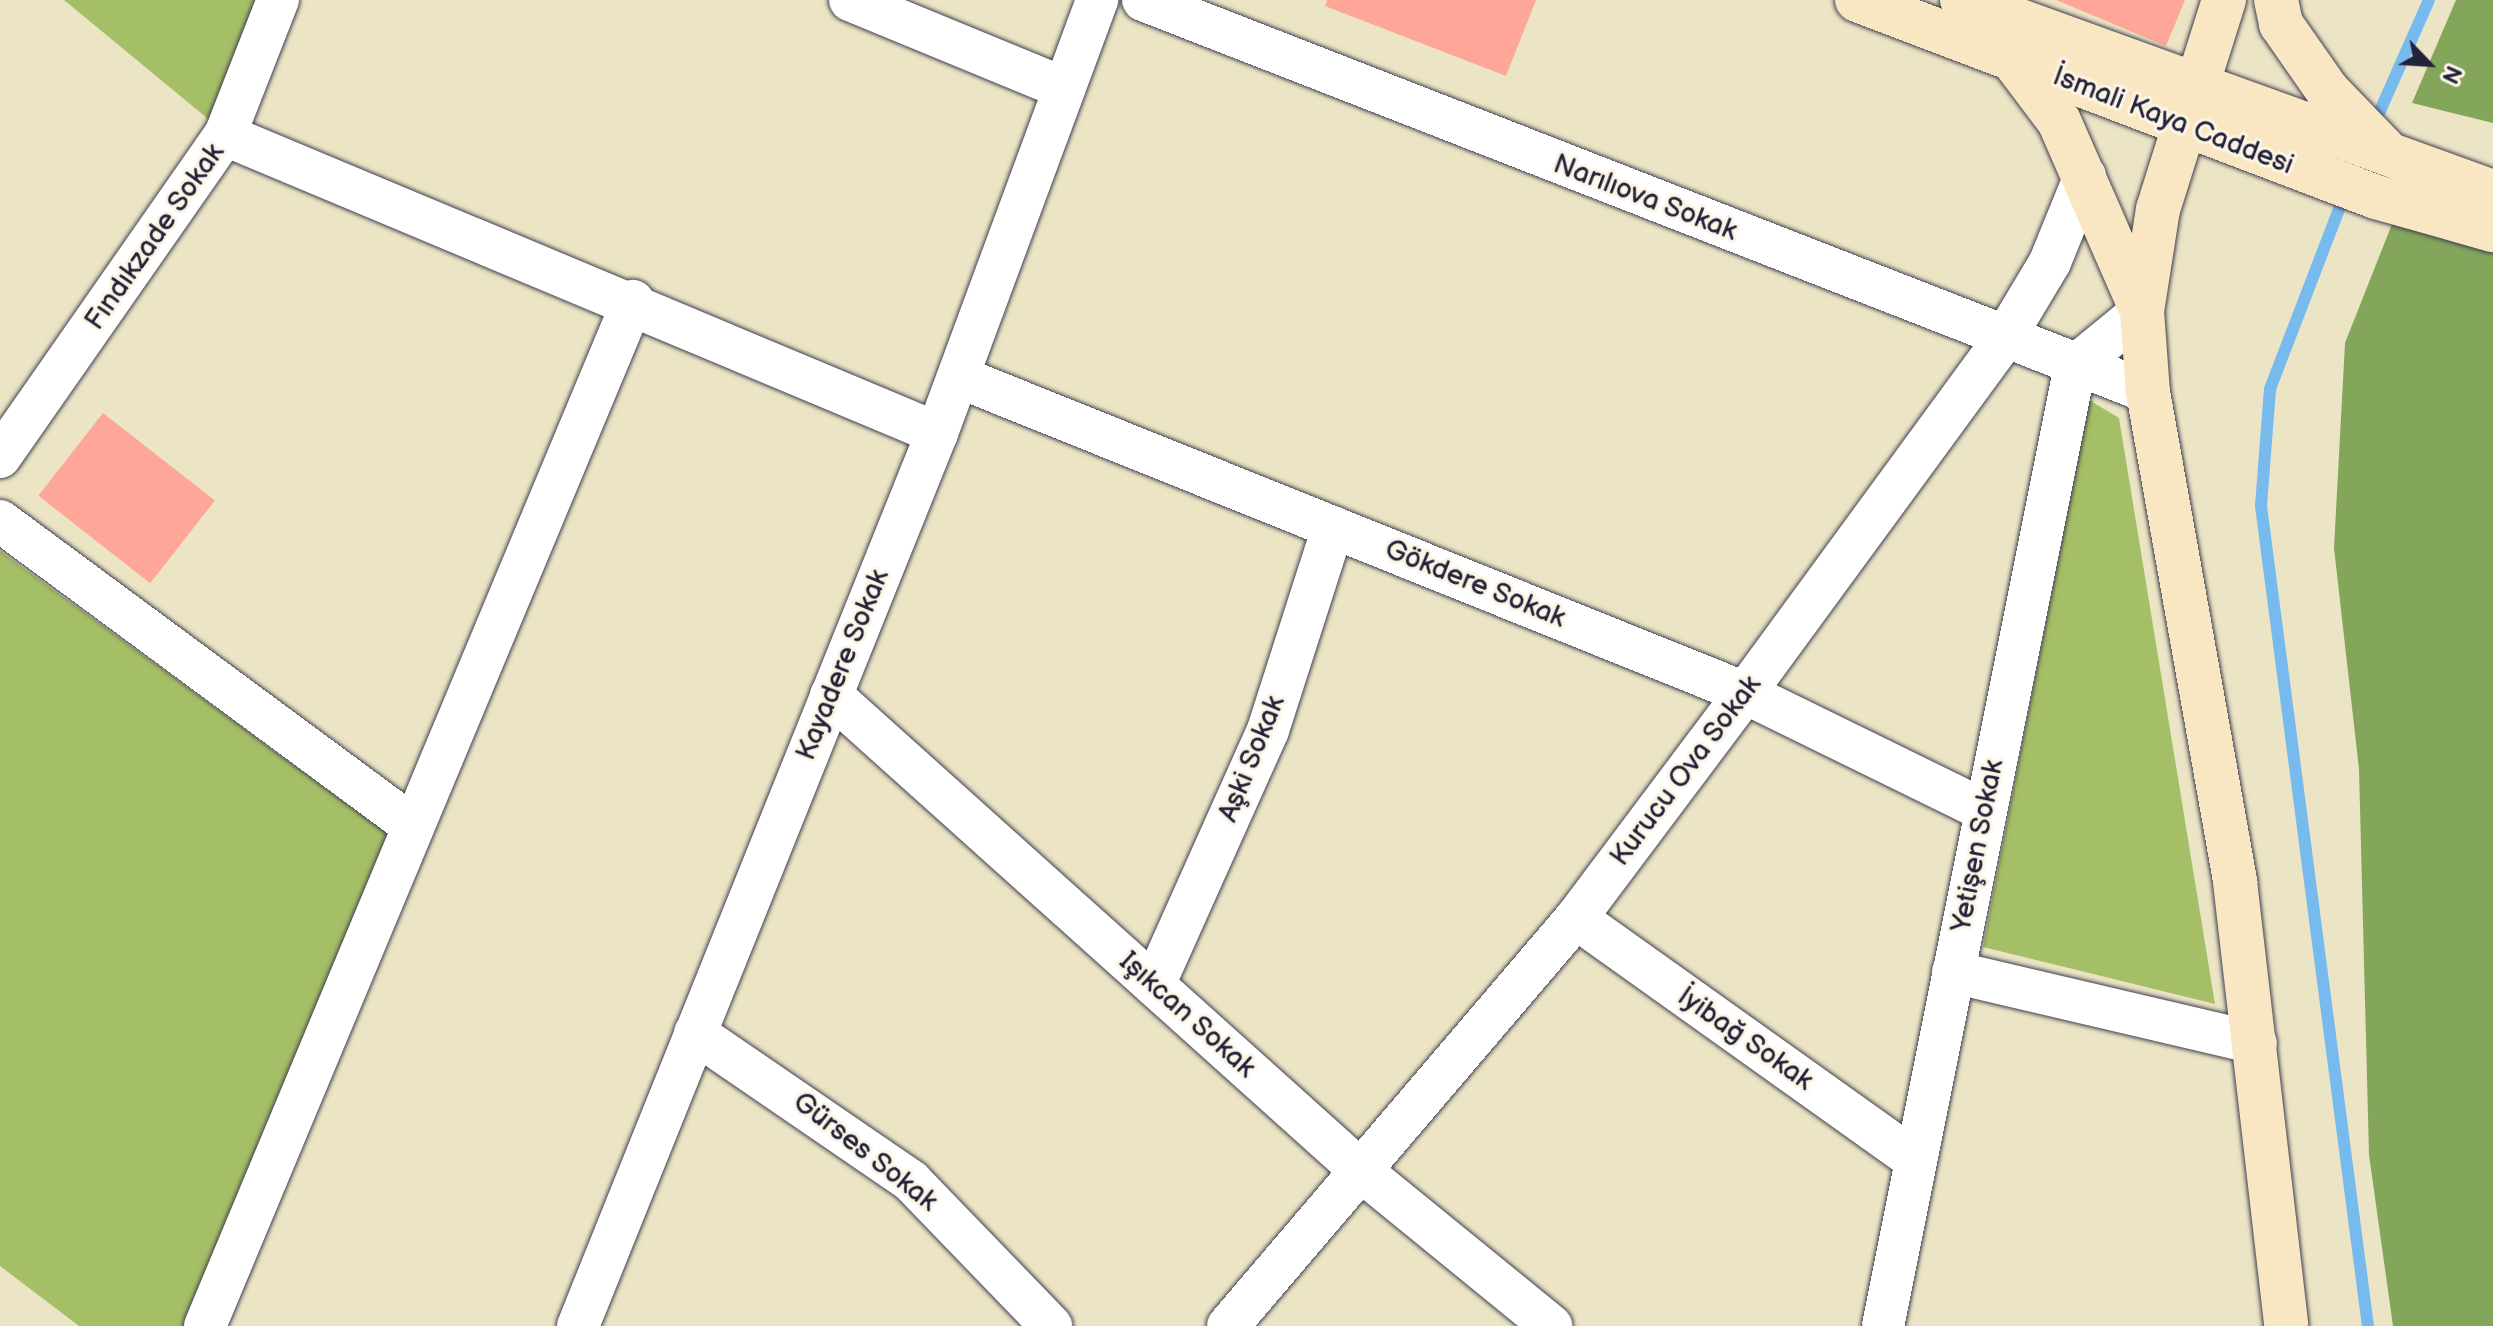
<!DOCTYPE html>
<html>
<head>
<meta charset="utf-8">
<style>
  body { margin:0 }
  #map { position:relative; width:2493px; height:1326px; overflow:hidden; background:#ece5c5; font-family:"Balsamiq Sans",sans-serif }
  div>[style] { position:absolute }
  .green>* { inset:0; background:#a5bf66 }
  .forest>* { inset:0; background:#84a65b }
  .stream>* { height:12px; margin:-6px; padding:0 6px; transform-origin:6px; border-radius:6px; background:#77baed }
  .building>* { inset:0; background:#fea697; transform-origin:0 0 }
  .roads { filter:drop-shadow(0 0 2px #403f50) drop-shadow(0 0 2px #403f50) }
  .street>* { height:42px; margin:-21px; padding:0 21px; transform-origin:21px; border-radius:21px; background:#fff }
  .secondary>* { height:44px; margin:-22px; padding:0 22px; transform-origin:22px; border-radius:22px; background:#f9e7c3 }
  span { translate:-50% -50%; white-space:nowrap; text-align:center; line-height:1.15; -webkit-text-stroke:6px #fcf5e5; paint-order:stroke }
  .street-label { font-size:28px; color:#22223b }
  .north { position:absolute; left:2389px; top:24px; width:80px; height:80px; -webkit-text-stroke:6px #fcf5e5; paint-order:stroke; rotate:115deg; font-size:22px; font-weight:700; line-height:32px; text-align:center; color:#22223b }
  .north::after { content:''; display:block; margin:auto; width:28px; height:36px; background:#22223b; clip-path:polygon(50% 0,100% 100%,50% 72%,0 100%) }
</style>
</head>
<body>
<div id="map">
  <div class="green">
    <i style="clip-path:polygon(64px 0,267px 0,213px 123px)"></i>
    <i style="clip-path:polygon(2089px 400px,2119px 418px,2215px 1004px,1983px 947px)"></i>
    <i style="clip-path:polygon(0 551px,391px 836px,184px 1326px,79px 1326px,0 1266px)"></i>
  </div>
  <div class="forest">
    <i style="clip-path:polygon(2456px 0,2493px 0,2493px 123px,2412px 103px)"></i>
    <i style="clip-path:polygon(2392px 224px,2493px 249px,2493px 1326px,2393px 1326px,2369px 1155px,2359px 769px,2334px 548px,2345px 343px)"></i>
  </div>
  <div class="stream">
    <i style="left:2380px;top:111px;width:121px;rotate:-66.2deg"></i>
    <i style="left:2341px;top:204px;width:198px;rotate:111deg"></i>
    <i style="left:2270px;top:389px;width:117px;rotate:94.4deg"></i>
    <i style="left:2261px;top:506px;width:827px;rotate:82.57deg"></i>
  </div>
  <div class="building">
    <i style="clip-path:polygon(1327px 0,1536px 0,1506px 76px,1325px 6px)"></i>
    <i style="clip-path:polygon(2056px 0,2185px 0,2166px 46px)"></i>
    <i style="left:103px;top:413px;width:142px;height:105px;rotate:38deg"></i>
  </div>
  <div class="roads">
    <div class="street">
      <i style="left:850px;top:0;width:231px;rotate:22.4deg"></i>
      <i style="left:1143px;top:0;width:1079px;rotate:21.31deg"></i>
      <i style="left:225px;top:135px;width:772px;rotate:22.71deg"></i>
      <i style="left:959px;top:377px;width:847px;rotate:21.9deg"></i>
      <i style="left:1745px;top:693px;width:266px;rotate:26.1deg"></i>
      <i style="left:0;top:457px;width:393px;rotate:-55.1deg"></i>
      <i style="left:225px;top:135px;width:145px;rotate:-68.6deg"></i>
      <i style="left:0;top:521px;width:513px;rotate:36.45deg"></i>
      <i style="left:831px;top:695px;width:711px;rotate:41.92deg"></i>
      <i style="left:1360px;top:1170px;width:247px;rotate:39.2deg"></i>
      <i style="left:1576px;top:918px;width:415px;rotate:35.5deg"></i>
      <i style="left:1953px;top:972px;width:311px;rotate:13.2deg"></i>
      <i style="left:1154px;top:985px;width:279px;rotate:-65.9deg"></i>
      <i style="left:1268px;top:730px;width:213px;rotate:-72.2deg"></i>
      <i style="left:695px;top:1033px;width:262px;rotate:34.4deg"></i>
      <i style="left:911px;top:1181px;width:202px;rotate:46deg"></i>
      <i style="left:205px;top:1326px;width:1111px;rotate:-67.34deg"></i>
      <i style="left:578px;top:1326px;width:962px;rotate:-68.1deg"></i>
      <i style="left:937px;top:433px;width:462px;rotate:-69.7deg"></i>
      <i style="left:1228px;top:1326px;width:536px;rotate:-49.54deg"></i>
      <i style="left:1576px;top:918px;width:281px;rotate:-53.1deg"></i>
      <i style="left:1745px;top:693px;width:439px;rotate:-53.8deg"></i>
      <i style="left:2004px;top:339px;width:90px;rotate:-59.1deg"></i>
      <i style="left:2050px;top:262px;width:93px;rotate:-67.9deg"></i>
      <i style="left:1883px;top:1326px;width:979px;rotate:-78.69deg"></i>
      <i style="left:2075px;top:366px;width:87px;rotate:-39.4deg"></i>
    </div>
    <div class="secondary">
      <i style="left:1857px;top:0;width:555px;rotate:20.79deg"></i>
      <i style="left:2376px;top:197px;width:122px;rotate:15.8deg"></i>
      <i style="left:1962px;top:0;width:565px;rotate:19.88deg"></i>
      <i style="left:2224px;top:0;width:219px;rotate:107.5deg"></i>
      <i style="left:2158px;top:209px;width:103px;rotate:98.9deg"></i>
      <i style="left:2142px;top:311px;width:81px;rotate:85.8deg"></i>
      <i style="left:2148px;top:392px;width:498px;rotate:79.9deg"></i>
      <i style="left:2235px;top:882px;width:447px;rotate:83.4deg"></i>
      <i style="left:2276px;top:0;width:25px;rotate:78deg"></i>
      <i style="left:2281px;top:24px;width:80px;rotate:55.1deg"></i>
      <i style="left:2327px;top:90px;width:83px;rotate:46deg"></i>
      <i style="left:2013px;top:60px;width:76px;rotate:53deg"></i>
      <i style="left:2059px;top:121px;width:207px;rotate:66.4deg"></i>
    </div>
  </div>
  <div class="street-label">
    <span style="left:2173px;top:121px;rotate:21deg">İsmali Kaya Caddesi</span>
    <span style="left:1645px;top:198px;rotate:21deg">Narılıova Sokak</span>
    <span style="left:155px;top:237px;rotate:-55deg">Fındıkzade Sokak</span>
    <span style="left:1475px;top:584px;rotate:22deg">Gökdere Sokak</span>
    <span style="left:843px;top:665px;rotate:-68deg">Kayadere Sokak</span>
    <span style="left:1252px;top:759px;rotate:-68deg">Aşki Sokak</span>
    <span style="left:1686px;top:771px;rotate:-53deg">Kurucu Ova Sokak</span>
    <span style="left:1978px;top:846px;rotate:-79deg">Yetişen Sokak</span>
    <span style="left:1187px;top:1015px;rotate:42deg">Işıkcan Sokak</span>
    <span style="left:1745px;top:1039px;rotate:35deg">İyibağ Sokak</span>
    <span style="left:865px;top:1152px;rotate:38deg">Gürses Sokak</span>
  </div>
  <div class="north">N</div>
</div>
</body>
</html>
